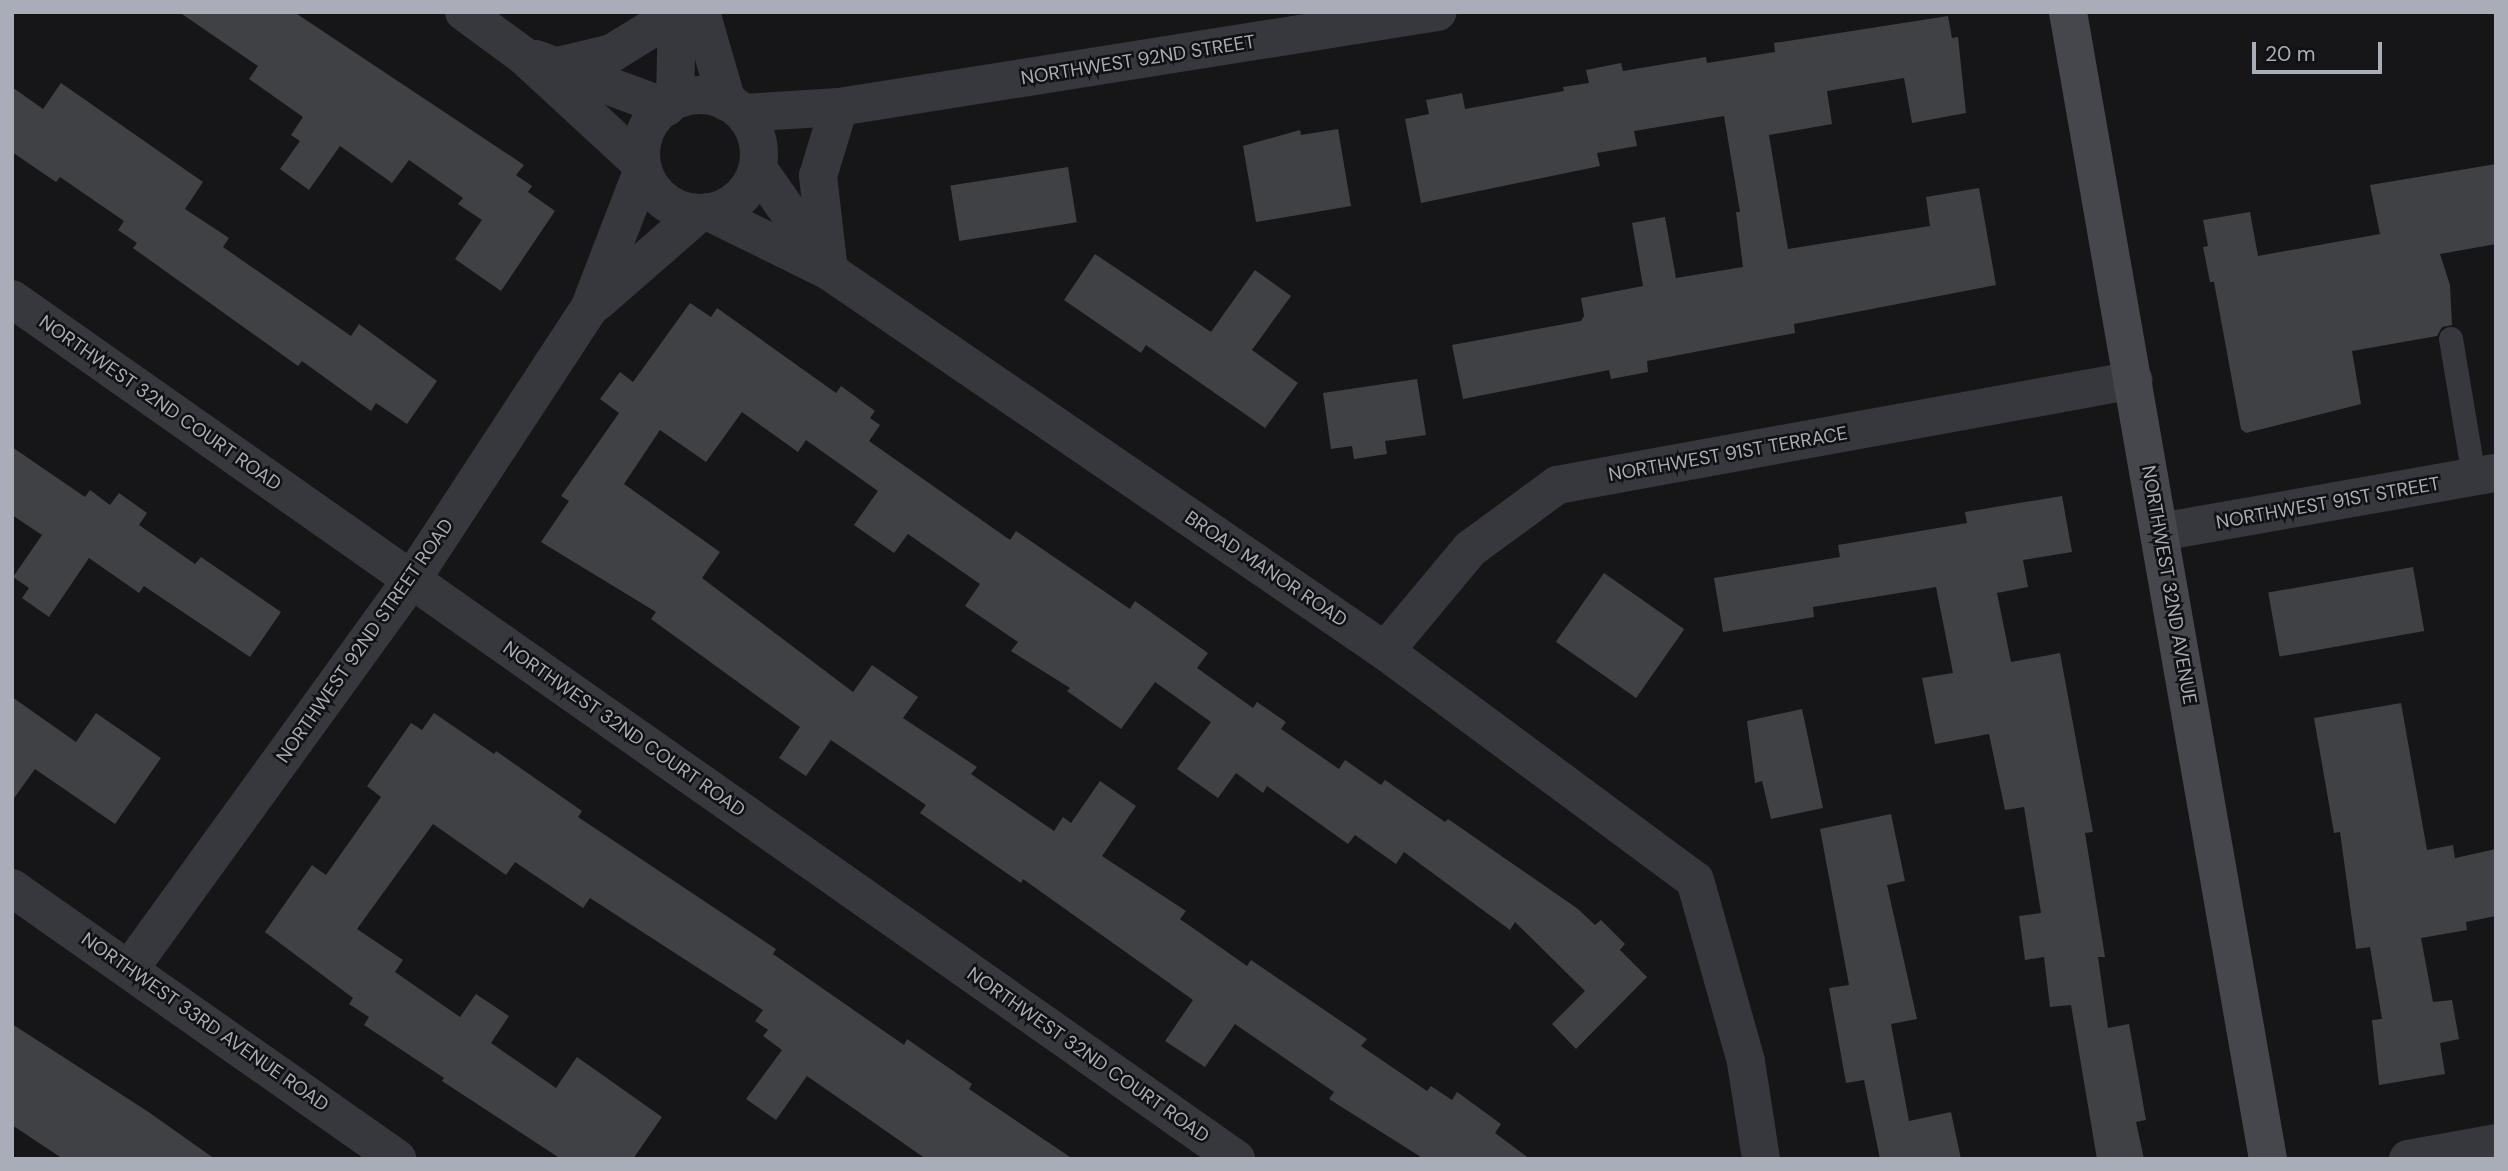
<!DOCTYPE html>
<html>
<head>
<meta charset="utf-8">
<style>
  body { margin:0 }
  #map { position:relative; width:2508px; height:1171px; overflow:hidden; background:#161618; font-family:"DM Sans",sans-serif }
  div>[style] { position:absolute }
  .building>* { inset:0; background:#404145; transform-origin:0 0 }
  .service>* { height:24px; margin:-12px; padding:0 12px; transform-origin:12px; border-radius:12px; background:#37383d }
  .minor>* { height:38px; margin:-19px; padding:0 19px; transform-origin:19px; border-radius:19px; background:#37383d }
  .minor>.ring { margin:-19px; padding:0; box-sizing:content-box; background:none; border:38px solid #37383d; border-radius:50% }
  .secondary>* { height:38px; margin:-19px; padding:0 19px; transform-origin:19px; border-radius:19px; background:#45474d }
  span { translate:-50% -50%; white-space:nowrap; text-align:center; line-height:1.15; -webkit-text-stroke:5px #111113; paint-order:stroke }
  .street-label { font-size:19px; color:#a8adb8 }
  .frame { position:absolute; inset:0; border:14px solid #a8adb8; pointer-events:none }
  .scale { position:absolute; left:2252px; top:42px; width:130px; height:32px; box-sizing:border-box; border:4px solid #a8adb8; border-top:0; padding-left:9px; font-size:21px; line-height:24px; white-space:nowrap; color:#a8adb8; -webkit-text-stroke:5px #111113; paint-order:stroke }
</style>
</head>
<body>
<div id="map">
  <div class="building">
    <i style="clip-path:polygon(179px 12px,294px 12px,524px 165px,516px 175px,532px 186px,528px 192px,555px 211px,501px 291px,455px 259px,482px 220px,458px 204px,463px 198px,409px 160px,392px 183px,340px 146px,309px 190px,280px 169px,300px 141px,291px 135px,303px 117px,249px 79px,258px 66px)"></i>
    <i style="clip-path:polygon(1948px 16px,1952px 38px,1958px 37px,1966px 113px,1912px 123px,1904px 78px,1827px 91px,1832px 124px,1769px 135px,1788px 249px,1930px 226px,1926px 197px,1979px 188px,1996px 285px,1794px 324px,1795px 333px,1647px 361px,1648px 372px,1611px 379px,1609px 370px,1463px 399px,1452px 345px,1581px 321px,1584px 316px,1581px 298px,1643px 286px,1632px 223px,1665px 217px,1676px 278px,1743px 267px,1736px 212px,1740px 212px,1724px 116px,1634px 131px,1637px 146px,1597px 153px,1600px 166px,1421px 203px,1405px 119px,1429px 114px,1426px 100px,1462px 93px,1465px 109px,1564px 91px,1563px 87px,1589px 83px,1586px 70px,1621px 63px,1623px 71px,1706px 57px,1707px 63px,1775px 52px,1774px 43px)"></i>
    <i style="clip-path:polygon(61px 83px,203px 182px,185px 209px,229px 238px,223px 247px,351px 336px,359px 324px,437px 381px,407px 424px,376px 403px,371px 411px,302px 361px,298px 366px,133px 248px,137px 243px,118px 230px,124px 221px,60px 177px,56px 182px,12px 152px,12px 87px,43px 109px)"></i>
    <i style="clip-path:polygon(1338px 129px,1351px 206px,1256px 222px,1243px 146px,1300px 130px,1301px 135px)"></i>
    <i style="clip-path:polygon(2496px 164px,2496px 244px,2440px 254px,2450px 285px,2452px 325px,2442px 327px,2437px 336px,2352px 351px,2361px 404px,2246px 433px,2241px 429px,2214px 282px,2210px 282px,2203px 247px,2208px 246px,2203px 220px,2250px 212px,2258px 256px,2380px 234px,2370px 185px)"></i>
    <i style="left:1068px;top:167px;width:56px;height:119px;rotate:81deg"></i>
    <i style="clip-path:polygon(1095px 254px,1211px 332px,1255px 270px,1291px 296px,1252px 350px,1298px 383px,1265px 428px,1146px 345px,1141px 353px,1064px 300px)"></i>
    <i style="clip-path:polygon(690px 303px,711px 317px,717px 308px,836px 393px,841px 386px,875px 411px,870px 418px,880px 425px,869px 441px,1010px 540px,1016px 531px,1130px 609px,1135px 601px,1208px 653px,1197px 668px,1253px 708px,1257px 702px,1286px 722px,1281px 729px,1339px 769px,1345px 760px,1381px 785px,1385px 780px,1445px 822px,1448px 819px,1578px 909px,1595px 925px,1601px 920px,1625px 944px,1620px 950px,1647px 977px,1576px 1049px,1552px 1024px,1585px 991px,1515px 922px,1510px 930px,1404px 852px,1396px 864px,1355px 835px,1348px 844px,1267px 786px,1263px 793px,1236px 773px,1218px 798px,1177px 769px,1211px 722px,1155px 682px,1121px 729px,1067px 691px,1070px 688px,1011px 651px,1018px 642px,965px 606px,980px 584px,908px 534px,894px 553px,854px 525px,878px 491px,806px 440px,798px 452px,742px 412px,706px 462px,660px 430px,624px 484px,720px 552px,702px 578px,853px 692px,872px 665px,918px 697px,903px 718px,977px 767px,971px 774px,1054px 831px,1063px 817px,1071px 823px,1100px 781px,1136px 806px,1102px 856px,1186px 911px,1180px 919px,1247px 966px,1251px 960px,1367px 1039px,1361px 1046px,1427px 1091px,1431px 1086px,1452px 1100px,1457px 1092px,1501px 1124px,1495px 1133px,1530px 1159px,1424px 1159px,1329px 1099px,1334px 1092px,1235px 1024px,1205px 1067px,1165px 1041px,1193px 1000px,1023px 879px,1021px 883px,920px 813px,926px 805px,831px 740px,806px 776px,779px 758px,800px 727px,651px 619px,656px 612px,541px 542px,569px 501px,561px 496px,619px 413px,600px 399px,620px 372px,633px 382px)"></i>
    <i style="clip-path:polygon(1417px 379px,1426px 435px,1385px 441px,1387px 454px,1354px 459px,1352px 446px,1331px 449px,1323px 393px)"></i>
    <i style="clip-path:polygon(12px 447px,85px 497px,90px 490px,110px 505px,119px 493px,147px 513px,139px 525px,195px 564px,201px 557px,281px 612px,250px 657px,144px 586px,139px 593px,89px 558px,49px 617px,22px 598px,29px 588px,13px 577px,42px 535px,12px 515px)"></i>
    <i style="clip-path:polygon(2062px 496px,2072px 552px,2023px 560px,2028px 587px,1997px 593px,2011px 662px,2060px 653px,2093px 832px,2085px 833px,2105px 957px,2098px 957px,2108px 1028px,2129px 1024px,2146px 1120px,2136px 1122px,2144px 1159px,2097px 1159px,2071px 1005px,2050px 1007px,2044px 957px,2025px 960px,2019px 916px,2041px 913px,2024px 807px,2005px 810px,1989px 734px,1935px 744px,1922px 678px,1953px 673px,1936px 587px,1813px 607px,1814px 617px,1723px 632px,1714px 578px,1840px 557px,1838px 545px,1967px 523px,1965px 512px)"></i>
    <i style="left:2413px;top:567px;width:65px;height:147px;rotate:80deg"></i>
    <i style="left:1604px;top:573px;width:98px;height:84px;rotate:35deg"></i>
    <i style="clip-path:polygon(12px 697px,76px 742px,96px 713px,161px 758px,115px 824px,35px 769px,12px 801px)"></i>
    <i style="clip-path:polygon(2401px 703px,2427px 850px,2453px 845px,2455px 858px,2496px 849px,2496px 916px,2466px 922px,2467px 930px,2421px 938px,2433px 1002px,2452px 1000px,2459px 1039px,2440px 1043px,2445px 1074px,2379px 1085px,2372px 1020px,2382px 1019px,2370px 947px,2356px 949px,2340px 832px,2334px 833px,2314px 718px)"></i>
    <i style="clip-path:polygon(1802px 709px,1823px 808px,1771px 819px,1762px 781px,1755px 783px,1747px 721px)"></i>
    <i style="clip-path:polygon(434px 713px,494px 754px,496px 751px,582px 811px,578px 817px,776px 949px,773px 954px,904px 1045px,907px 1039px,972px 1084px,969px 1089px,1073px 1159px,926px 1159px,807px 1076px,776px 1120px,746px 1099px,782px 1050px,763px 1036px,768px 1030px,755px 1021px,763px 1010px,590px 898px,583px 908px,515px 862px,506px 875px,433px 824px,357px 929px,403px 960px,395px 972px,460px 1017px,476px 994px,509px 1016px,491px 1043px,556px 1088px,577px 1057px,662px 1117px,633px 1159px,561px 1159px,442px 1081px,444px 1078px,364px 1025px,369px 1017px,349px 1004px,353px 998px,265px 932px,312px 865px,326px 875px,381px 797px,367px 786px,411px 723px,422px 730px)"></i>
    <i style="clip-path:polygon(1891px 814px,1905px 881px,1887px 885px,1917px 1019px,1891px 1024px,1909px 1121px,1951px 1112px,1961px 1159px,1880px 1159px,1864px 1080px,1846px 1083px,1829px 988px,1849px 985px,1820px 829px)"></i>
    <i style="clip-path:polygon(12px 1024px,147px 1111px,215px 1159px,63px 1159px,12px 1125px)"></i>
  </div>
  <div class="service">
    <i style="left:2451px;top:339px;width:140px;rotate:80.5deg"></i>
  </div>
  <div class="minor">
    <i style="left:464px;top:12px;width:74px;rotate:36.3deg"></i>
    <i style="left:524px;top:56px;width:159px;rotate:42.7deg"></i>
    <i style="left:701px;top:12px;width:94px;rotate:73.9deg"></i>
    <i style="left:536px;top:59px;width:139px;rotate:20.3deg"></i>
    <i style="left:558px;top:66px;width:56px;rotate:-13.5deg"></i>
    <i style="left:612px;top:53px;width:46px;rotate:-31.6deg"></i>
    <i style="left:651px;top:29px;width:22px;rotate:-51deg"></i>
    <i class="ring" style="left:641px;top:95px;width:80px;height:80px"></i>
    <i style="left:675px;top:100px;width:88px;rotate:-88.7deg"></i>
    <i style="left:743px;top:113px;width:96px;rotate:-3.6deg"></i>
    <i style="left:839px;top:107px;width:606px;rotate:-9.01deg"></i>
    <i style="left:759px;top:170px;width:113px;rotate:55deg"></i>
    <i style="left:709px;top:212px;width:134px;rotate:26.2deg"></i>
    <i style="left:829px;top:271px;width:673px;rotate:34.35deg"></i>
    <i style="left:1385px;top:651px;width:385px;rotate:36.5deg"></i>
    <i style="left:1695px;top:880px;width:189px;rotate:74.3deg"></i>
    <i style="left:1746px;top:1062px;width:98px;rotate:81.2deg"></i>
    <i style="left:829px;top:271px;width:96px;rotate:-96.6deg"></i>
    <i style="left:818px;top:176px;width:72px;rotate:-73.1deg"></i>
    <i style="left:12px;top:299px;width:1496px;rotate:35.09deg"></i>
    <i style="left:596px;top:303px;width:135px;rotate:-41.1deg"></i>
    <i style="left:2160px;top:532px;width:341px;rotate:-10deg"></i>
    <i style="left:1385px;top:651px;width:133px;rotate:-50.2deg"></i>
    <i style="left:1470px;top:549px;width:108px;rotate:-36.3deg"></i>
    <i style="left:1557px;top:485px;width:586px;rotate:-10.31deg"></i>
    <i style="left:12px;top:888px;width:471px;rotate:35.1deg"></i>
    <i style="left:131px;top:967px;width:479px;rotate:-54.1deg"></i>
    <i style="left:412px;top:579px;width:323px;rotate:-56.8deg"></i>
    <i style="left:589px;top:309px;width:150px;rotate:-68.9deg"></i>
    <i style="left:2408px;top:1159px;width:89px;rotate:-10.3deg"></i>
  </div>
  <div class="secondary">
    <i style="left:2068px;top:12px;width:1164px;rotate:80.11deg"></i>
  </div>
  <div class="street-label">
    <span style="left:1138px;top:60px;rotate:-9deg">NORTHWEST 92ND STREET</span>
    <span style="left:160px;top:403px;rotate:35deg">NORTHWEST 32ND COURT ROAD</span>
    <span style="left:1728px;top:454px;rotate:-10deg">NORTHWEST 91ST TERRACE</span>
    <span style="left:2328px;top:503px;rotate:-10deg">NORTHWEST 91ST STREET</span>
    <span style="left:1266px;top:569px;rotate:34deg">BROAD MANOR ROAD</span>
    <span style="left:2169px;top:585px;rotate:80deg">NORTHWEST 32ND AVENUE</span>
    <span style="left:365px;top:641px;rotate:-55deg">NORTHWEST 92ND STREET ROAD</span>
    <span style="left:624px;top:729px;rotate:35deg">NORTHWEST 32ND COURT ROAD</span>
    <span style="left:205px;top:1022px;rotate:35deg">NORTHWEST 33RD AVENUE ROAD</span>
    <span style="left:1088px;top:1055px;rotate:35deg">NORTHWEST 32ND COURT ROAD</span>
  </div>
  <div class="frame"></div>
  <div class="scale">20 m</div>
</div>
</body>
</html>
